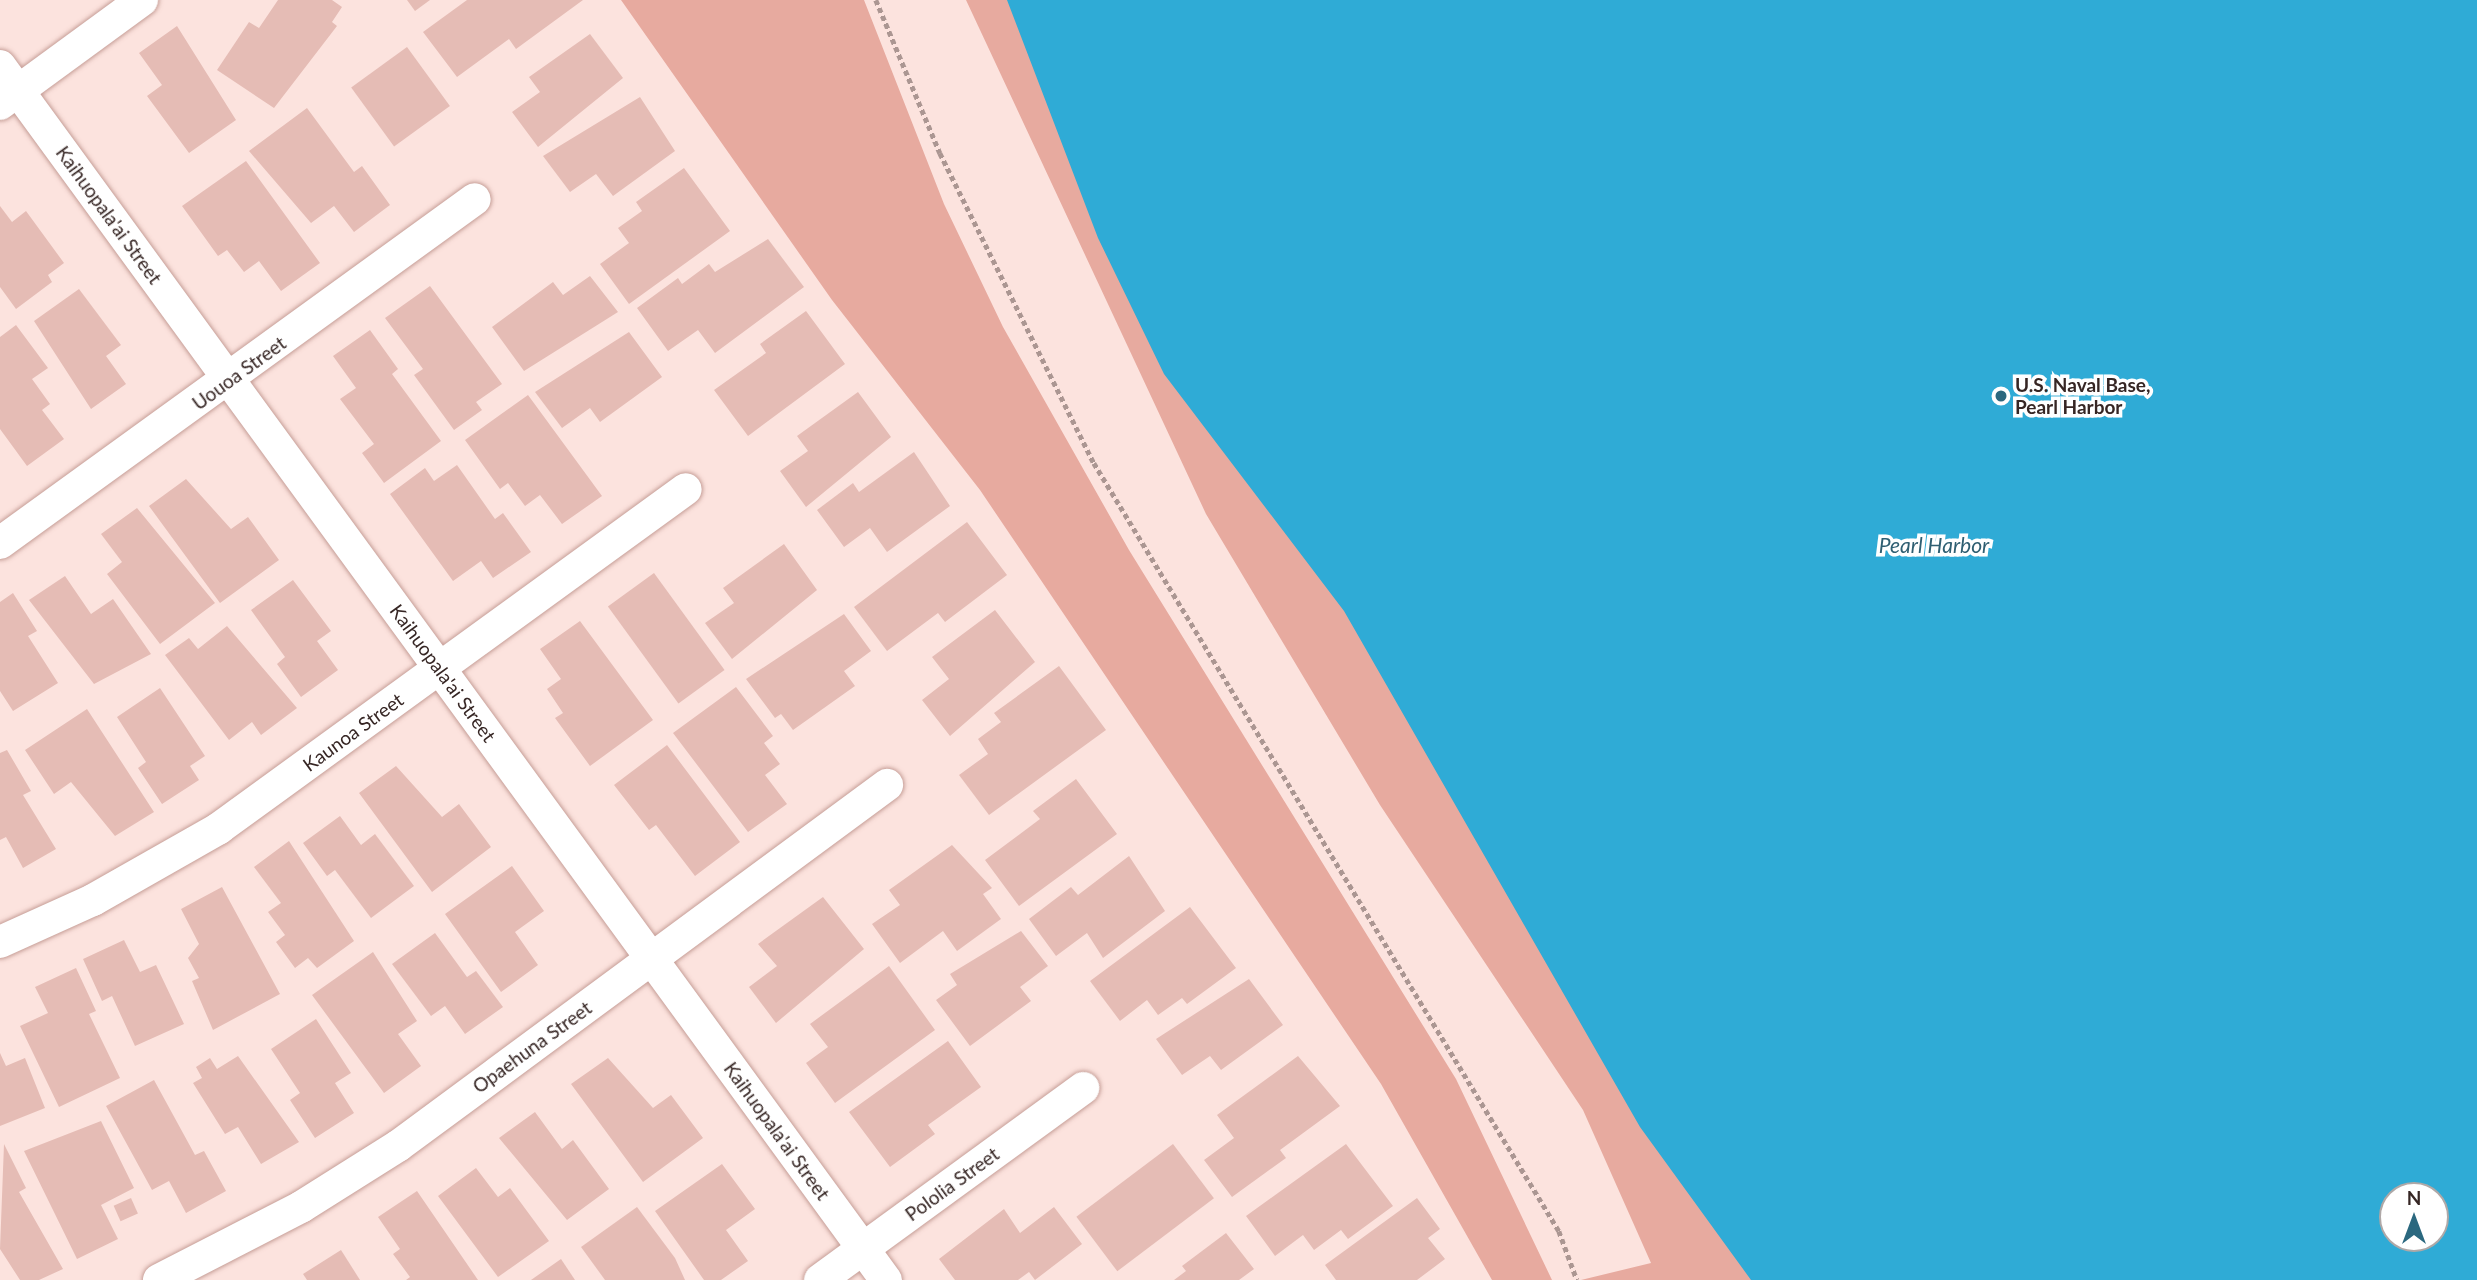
<!DOCTYPE html>
<html>
<head>
<meta charset="utf-8">
<style>
  body { margin:0 }
  #map { position:relative; width:2477px; height:1280px; overflow:hidden; background:#fce3de; font-family:Lato,sans-serif }
  div>[style] { position:absolute }
  .green>* { inset:0; background:#e7aa9f }
  .water>* { inset:0; background:#2fabd6 }
  .building>* { inset:0; background:#e5bcb5; transform-origin:0 0 }
  .path>* { height:4.5px; margin-top:-2.25px; transform-origin:0; background:repeating-linear-gradient(90deg,#ab9692 0 5px,transparent 0 8.5px) }
  .roads { filter:drop-shadow(0 0 2px #c69e97) drop-shadow(0 0 2px #c69e97) }
  .street>* { height:32px; margin:-16px; padding:0 16px; transform-origin:16px; border-radius:16px; background:#fff }
  .dots>* { width:19px; height:19px; translate:-50% -50%; box-sizing:border-box; border:4px solid #fff; border-radius:50% }
  span { translate:-50% -50%; white-space:nowrap; text-align:center; line-height:1.15; -webkit-text-stroke:7px #fff; paint-order:stroke }
  .street-label { font-size:19px; color:#362624 }
  .poi-label { font-size:19px; color:#362624; font-weight:700 }
  .left { translate:0 -50%; text-align:left }
  .water-label { font-size:21px; color:#2f5f72; font-style:italic }
  .north { position:absolute; left:2379px; top:1182px; width:70px; height:70px; box-sizing:border-box; background:#fff; border:2px solid #afa8a7; border-radius:50%; rotate:0deg; font-size:19px; font-weight:700; line-height:28px; text-align:center; color:#362624 }
  .north::after { content:''; display:block; margin:auto; width:24px; height:32px; background:#2b687f; clip-path:polygon(50% 0,100% 100%,50% 72%,0 100%) }
</style>
</head>
<body>
<div id="map">
  <div class="green">
    <i style="clip-path:polygon(621px 0,864px 0,944px 204px,1003px 327px,1129px 550px,1456px 1079px,1552px 1280px,1492px 1280px,1381px 1084px,980px 490px,832px 300px)"></i>
    <i style="clip-path:polygon(966px 0,1065px 0,1829px 1280px,1581px 1280px,1651px 1263px,1583px 1110px,1380px 805px,1206px 514px)"></i>
  </div>
  <div class="water">
    <i style="clip-path:polygon(evenodd,1007px 0,2477px 0,2477px 1280px,1751px 1280px,1640px 1127px,1344px 611px,1164px 374px,1098px 238px,1007px 0,2435px 1196px,2435px 1238px,2393px 1238px,2393px 1196px,2435px 1196px)"></i>
  </div>
  <div class="building">
    <i style="clip-path:polygon(278px 0,332px 0,342px 7px,332px 22px,337px 26px,274px 108px,217px 70px,249px 22px,259px 28px)"></i>
    <i style="clip-path:polygon(407px 0,430px 0,415px 11px)"></i>
    <i style="clip-path:polygon(467px 0,583px 0,516px 49px,509px 39px,457px 77px,423px 32px)"></i>
    <i style="clip-path:polygon(177px 26px,236px 120px,189px 153px,147px 96px,162px 85px,139px 53px)"></i>
    <i style="clip-path:polygon(590px 34px,623px 78px,538px 147px,512px 112px,540px 92px,529px 77px)"></i>
    <i style="left:407px;top:47px;width:73px;height:69px;rotate:54deg"></i>
    <i style="clip-path:polygon(640px 97px,675px 151px,613px 196px,596px 174px,570px 192px,543px 156px)"></i>
    <i style="clip-path:polygon(307px 108px,354px 172px,362px 166px,390px 205px,354px 232px,334px 206px,311px 223px,249px 151px)"></i>
    <i style="clip-path:polygon(246px 161px,320px 263px,281px 291px,259px 261px,244px 272px,227px 250px,218px 256px,182px 206px)"></i>
    <i style="clip-path:polygon(684px 168px,730px 231px,629px 304px,600px 264px,629px 243px,618px 228px,642px 211px,636px 202px)"></i>
    <i style="clip-path:polygon(0 206px,12px 222px,26px 211px,64px 263px,48px 275px,52px 282px,16px 309px,0 287px)"></i>
    <i style="clip-path:polygon(768px 239px,804px 287px,715px 353px,698px 330px,668px 351px,637px 308px,678px 278px,682px 284px,709px 264px,715px 272px)"></i>
    <i style="clip-path:polygon(590px 276px,618px 312px,524px 371px,492px 327px,553px 282px,563px 295px)"></i>
    <i style="clip-path:polygon(430px 286px,502px 384px,476px 402px,482px 410px,454px 430px,414px 375px,423px 369px,385px 318px)"></i>
    <i style="clip-path:polygon(79px 289px,121px 345px,106px 356px,126px 384px,91px 409px,34px 321px)"></i>
    <i style="clip-path:polygon(806px 311px,845px 364px,748px 436px,714px 390px,766px 353px,760px 344px)"></i>
    <i style="clip-path:polygon(16px 325px,48px 368px,32px 379px,50px 404px,42px 410px,64px 439px,27px 466px,0 429px,0 337px)"></i>
    <i style="clip-path:polygon(370px 330px,398px 369px,392px 374px,441px 441px,384px 483px,362px 453px,374px 444px,340px 399px,356px 388px,333px 356px)"></i>
    <i style="clip-path:polygon(629px 332px,662px 377px,600px 422px,590px 408px,562px 428px,535px 392px)"></i>
    <i style="clip-path:polygon(858px 392px,891px 437px,806px 507px,780px 471px,808px 451px,797px 436px)"></i>
    <i style="clip-path:polygon(528px 395px,602px 496px,562px 524px,540px 495px,525px 506px,508px 483px,500px 489px,465px 440px)"></i>
    <i style="clip-path:polygon(914px 452px,950px 506px,887px 552px,870px 528px,844px 547px,817px 510px,853px 483px,859px 492px)"></i>
    <i style="clip-path:polygon(457px 465px,495px 519px,503px 513px,531px 552px,493px 578px,481px 561px,453px 581px,390px 494px,425px 468px,434px 481px)"></i>
    <i style="clip-path:polygon(186px 479px,231px 529px,248px 517px,279px 560px,220px 603px,149px 506px)"></i>
    <i style="clip-path:polygon(137px 508px,215px 603px,160px 644px,107px 574px,122px 562px,101px 534px)"></i>
    <i style="clip-path:polygon(967px 522px,1007px 575px,945px 622px,938px 613px,887px 651px,854px 607px)"></i>
    <i style="clip-path:polygon(784px 544px,817px 590px,732px 659px,705px 623px,734px 603px,723px 588px)"></i>
    <i style="left:654px;top:573px;width:120px;height:57px;rotate:54deg"></i>
    <i style="clip-path:polygon(65px 576px,91px 614px,113px 599px,151px 654px,94px 684px,29px 600px)"></i>
    <i style="clip-path:polygon(293px 580px,331px 631px,317px 641px,338px 670px,301px 697px,277px 664px,285px 657px,251px 610px)"></i>
    <i style="clip-path:polygon(13px 593px,37px 631px,28px 636px,58px 683px,13px 711px,0 691px,0 602px)"></i>
    <i style="clip-path:polygon(995px 610px,1035px 662px,950px 736px,922px 700px,949px 679px,932px 657px)"></i>
    <i style="clip-path:polygon(844px 614px,871px 651px,844px 671px,855px 686px,793px 730px,781px 714px,775px 718px,746px 679px)"></i>
    <i style="clip-path:polygon(580px 621px,653px 720px,590px 766px,555px 718px,563px 713px,547px 689px,561px 679px,540px 649px)"></i>
    <i style="clip-path:polygon(227px 626px,297px 708px,261px 735px,252px 722px,229px 740px,165px 655px,189px 638px,198px 649px)"></i>
    <i style="clip-path:polygon(1059px 666px,1106px 730px,989px 815px,959px 775px,988px 754px,978px 739px,1001px 722px,994px 713px)"></i>
    <i style="clip-path:polygon(736px 687px,773px 736px,764px 743px,780px 764px,765px 775px,787px 804px,748px 832px,673px 733px)"></i>
    <i style="clip-path:polygon(160px 688px,205px 756px,190px 766px,199px 780px,162px 804px,138px 768px,146px 762px,117px 717px)"></i>
    <i style="clip-path:polygon(87px 709px,154px 812px,115px 836px,71px 782px,54px 794px,25px 750px)"></i>
    <i style="clip-path:polygon(667px 745px,740px 842px,695px 876px,656px 825px,649px 830px,614px 785px)"></i>
    <i style="clip-path:polygon(7px 750px,31px 791px,23px 795px,56px 849px,23px 868px,6px 837px,0 840px,0 753px)"></i>
    <i style="clip-path:polygon(396px 766px,442px 817px,459px 804px,491px 847px,432px 892px,359px 793px)"></i>
    <i style="clip-path:polygon(1076px 779px,1117px 834px,1019px 906px,985px 860px,1040px 819px,1033px 811px)"></i>
    <i style="clip-path:polygon(340px 816px,361px 845px,375px 834px,414px 886px,371px 918px,335px 870px,327px 876px,303px 843px)"></i>
    <i style="clip-path:polygon(289px 841px,354px 941px,317px 968px,308px 958px,295px 968px,276px 942px,285px 935px,268px 912px,281px 903px,254px 867px)"></i>
    <i style="clip-path:polygon(952px 845px,992px 888px,983px 894px,1001px 919px,957px 951px,943px 931px,900px 963px,872px 924px,900px 905px,889px 890px)"></i>
    <i style="clip-path:polygon(1129px 856px,1165px 911px,1103px 958px,1087px 933px,1056px 956px,1029px 919px,1071px 887px,1078px 895px)"></i>
    <i style="clip-path:polygon(512px 866px,544px 911px,515px 932px,538px 965px,501px 992px,445px 914px)"></i>
    <i style="clip-path:polygon(222px 887px,280px 994px,213px 1030px,192px 981px,199px 978px,188px 958px,199px 944px,181px 909px)"></i>
    <i style="clip-path:polygon(823px 897px,864px 949px,776px 1023px,749px 987px,777px 966px,758px 944px)"></i>
    <i style="clip-path:polygon(1190px 907px,1236px 968px,1187px 1004px,1182px 998px,1158px 1015px,1147px 1000px,1120px 1021px,1090px 981px)"></i>
    <i style="clip-path:polygon(1021px 931px,1048px 966px,1020px 987px,1031px 1001px,970px 1046px,936px 1000px,957px 985px,950px 974px)"></i>
    <i style="clip-path:polygon(435px 933px,467px 977px,476px 971px,503px 1007px,465px 1034px,445px 1006px,431px 1016px,392px 964px)"></i>
    <i style="clip-path:polygon(124px 940px,140px 972px,156px 965px,184px 1024px,135px 1046px,112px 996px,102px 1001px,83px 959px)"></i>
    <i style="clip-path:polygon(373px 952px,417px 1021px,398px 1034px,421px 1066px,384px 1093px,312px 995px)"></i>
    <i style="clip-path:polygon(889px 966px,935px 1030px,835px 1103px,806px 1063px,828px 1047px,810px 1024px)"></i>
    <i style="clip-path:polygon(76px 968px,96px 1011px,89px 1014px,120px 1078px,59px 1107px,20px 1026px,48px 1013px,35px 987px)"></i>
    <i style="clip-path:polygon(1249px 979px,1283px 1025px,1221px 1070px,1210px 1056px,1182px 1075px,1156px 1039px)"></i>
    <i style="clip-path:polygon(316px 1019px,351px 1073px,335px 1083px,354px 1113px,315px 1138px,290px 1100px,300px 1093px,271px 1049px)"></i>
    <i style="clip-path:polygon(948px 1041px,981px 1087px,928px 1125px,935px 1134px,890px 1167px,849px 1112px)"></i>
    <i style="clip-path:polygon(0 1053px,6px 1066px,25px 1058px,45px 1108px,0 1126px)"></i>
    <i style="clip-path:polygon(238px 1056px,299px 1142px,261px 1164px,238px 1127px,225px 1134px,193px 1083px,202px 1078px,196px 1067px,210px 1058px,217px 1069px)"></i>
    <i style="clip-path:polygon(1298px 1056px,1340px 1106px,1280px 1150px,1286px 1158px,1232px 1197px,1204px 1160px,1234px 1138px,1217px 1115px)"></i>
    <i style="clip-path:polygon(608px 1058px,653px 1108px,671px 1095px,703px 1138px,643px 1182px,571px 1084px)"></i>
    <i style="clip-path:polygon(154px 1080px,195px 1155px,204px 1151px,226px 1191px,186px 1213px,169px 1181px,152px 1190px,106px 1106px)"></i>
    <i style="clip-path:polygon(535px 1112px,562px 1149px,573px 1140px,609px 1189px,567px 1220px,499px 1138px)"></i>
    <i style="clip-path:polygon(101px 1121px,134px 1188px,101px 1205px,118px 1239px,77px 1259px,24px 1151px)"></i>
    <i style="clip-path:polygon(4px 1144px,26px 1188px,19px 1192px,63px 1269px,39px 1280px,20px 1280px,0 1249px)"></i>
    <i style="left:1173px;top:1144px;width:68px;height:121px;rotate:53deg"></i>
    <i style="clip-path:polygon(1346px 1144px,1393px 1206px,1348px 1239px,1341px 1230px,1314px 1250px,1303px 1235px,1275px 1256px,1246px 1216px)"></i>
    <i style="clip-path:polygon(722px 1164px,755px 1209px,726px 1230px,748px 1261px,721px 1280px,704px 1280px,655px 1211px)"></i>
    <i style="clip-path:polygon(476px 1168px,498px 1197px,510px 1188px,549px 1241px,498px 1277px,438px 1196px)"></i>
    <i style="clip-path:polygon(417px 1191px,478px 1280px,406px 1280px,410px 1277px,393px 1254px,400px 1249px,378px 1217px)"></i>
    <i style="left:131px;top:1198px;width:17px;height:19px;rotate:66deg"></i>
    <i style="clip-path:polygon(1417px 1198px,1440px 1229px,1428px 1238px,1445px 1259px,1417px 1280px,1336px 1280px,1325px 1265px)"></i>
    <i style="clip-path:polygon(637px 1207px,675px 1258px,685px 1280px,605px 1280px,581px 1247px)"></i>
    <i style="clip-path:polygon(1054px 1207px,1082px 1244px,1035px 1280px,1029px 1272px,1018px 1280px,955px 1280px,939px 1259px,1004px 1209px,1020px 1233px)"></i>
    <i style="clip-path:polygon(1226px 1233px,1254px 1269px,1239px 1280px,1174px 1280px,1186px 1271px,1182px 1266px)"></i>
    <i style="clip-path:polygon(341px 1250px,360px 1280px,307px 1280px,303px 1274px)"></i>
    <i style="clip-path:polygon(561px 1259px,575px 1280px,531px 1280px)"></i>
  </div>
  <div class="path">
    <i style="left:876px;top:0;width:166px;rotate:67.3deg"></i>
    <i style="left:940px;top:153px;width:346px;rotate:63.6deg"></i>
    <i style="left:1094px;top:463px;width:898px;rotate:58.81deg"></i>
    <i style="left:1559px;top:1231px;width:52px;rotate:69.8deg"></i>
  </div>
  <div class="roads">
    <div class="street">
      <i style="left:0;top:66px;width:1503px;rotate:53.88deg"></i>
      <i style="left:0;top:104px;width:176px;rotate:-36.2deg"></i>
      <i style="left:0;top:543px;width:586px;rotate:-35.91deg"></i>
      <i style="left:0;top:942px;width:102px;rotate:-24.3deg"></i>
      <i style="left:93px;top:900px;width:144px;rotate:-29.6deg"></i>
      <i style="left:218px;top:829px;width:578px;rotate:-36deg"></i>
      <i style="left:159px;top:1280px;width:160px;rotate:-27.2deg"></i>
      <i style="left:301px;top:1207px;width:115px;rotate:-32.2deg"></i>
      <i style="left:398px;top:1146px;width:608px;rotate:-36.44deg"></i>
      <i style="left:820px;top:1280px;width:326px;rotate:-36.1deg"></i>
    </div>
  </div>
  <div class="dots">
    <i style="left:2001px;top:396px;background:#2b687f"></i>
  </div>
  <div class="street-label">
    <span style="left:109px;top:215px;rotate:54deg">Kaihuopala'ai Street</span>
    <span style="left:239px;top:373px;rotate:-36deg">Uouoa Street</span>
    <span style="left:443px;top:673px;rotate:54deg">Kaihuopala'ai Street</span>
    <span style="left:353px;top:732px;rotate:-36deg">Kaunoa Street</span>
    <span style="left:532px;top:1047px;rotate:-36deg">Opaehuna Street</span>
    <span style="left:777px;top:1131px;rotate:54deg">Kaihuopala'ai Street</span>
    <span style="left:952px;top:1184px;rotate:-36deg">Pololia Street</span>
  </div>
  <div class="poi-label">
    <span class="left" style="left:2015px;top:396px">U.S. Naval Base,<br>Pearl Harbor</span>
  </div>
  <div class="water-label">
    <span style="left:1934px;top:545px">Pearl Harbor</span>
  </div>
  <div class="north">N</div>
</div>
</body>
</html>
